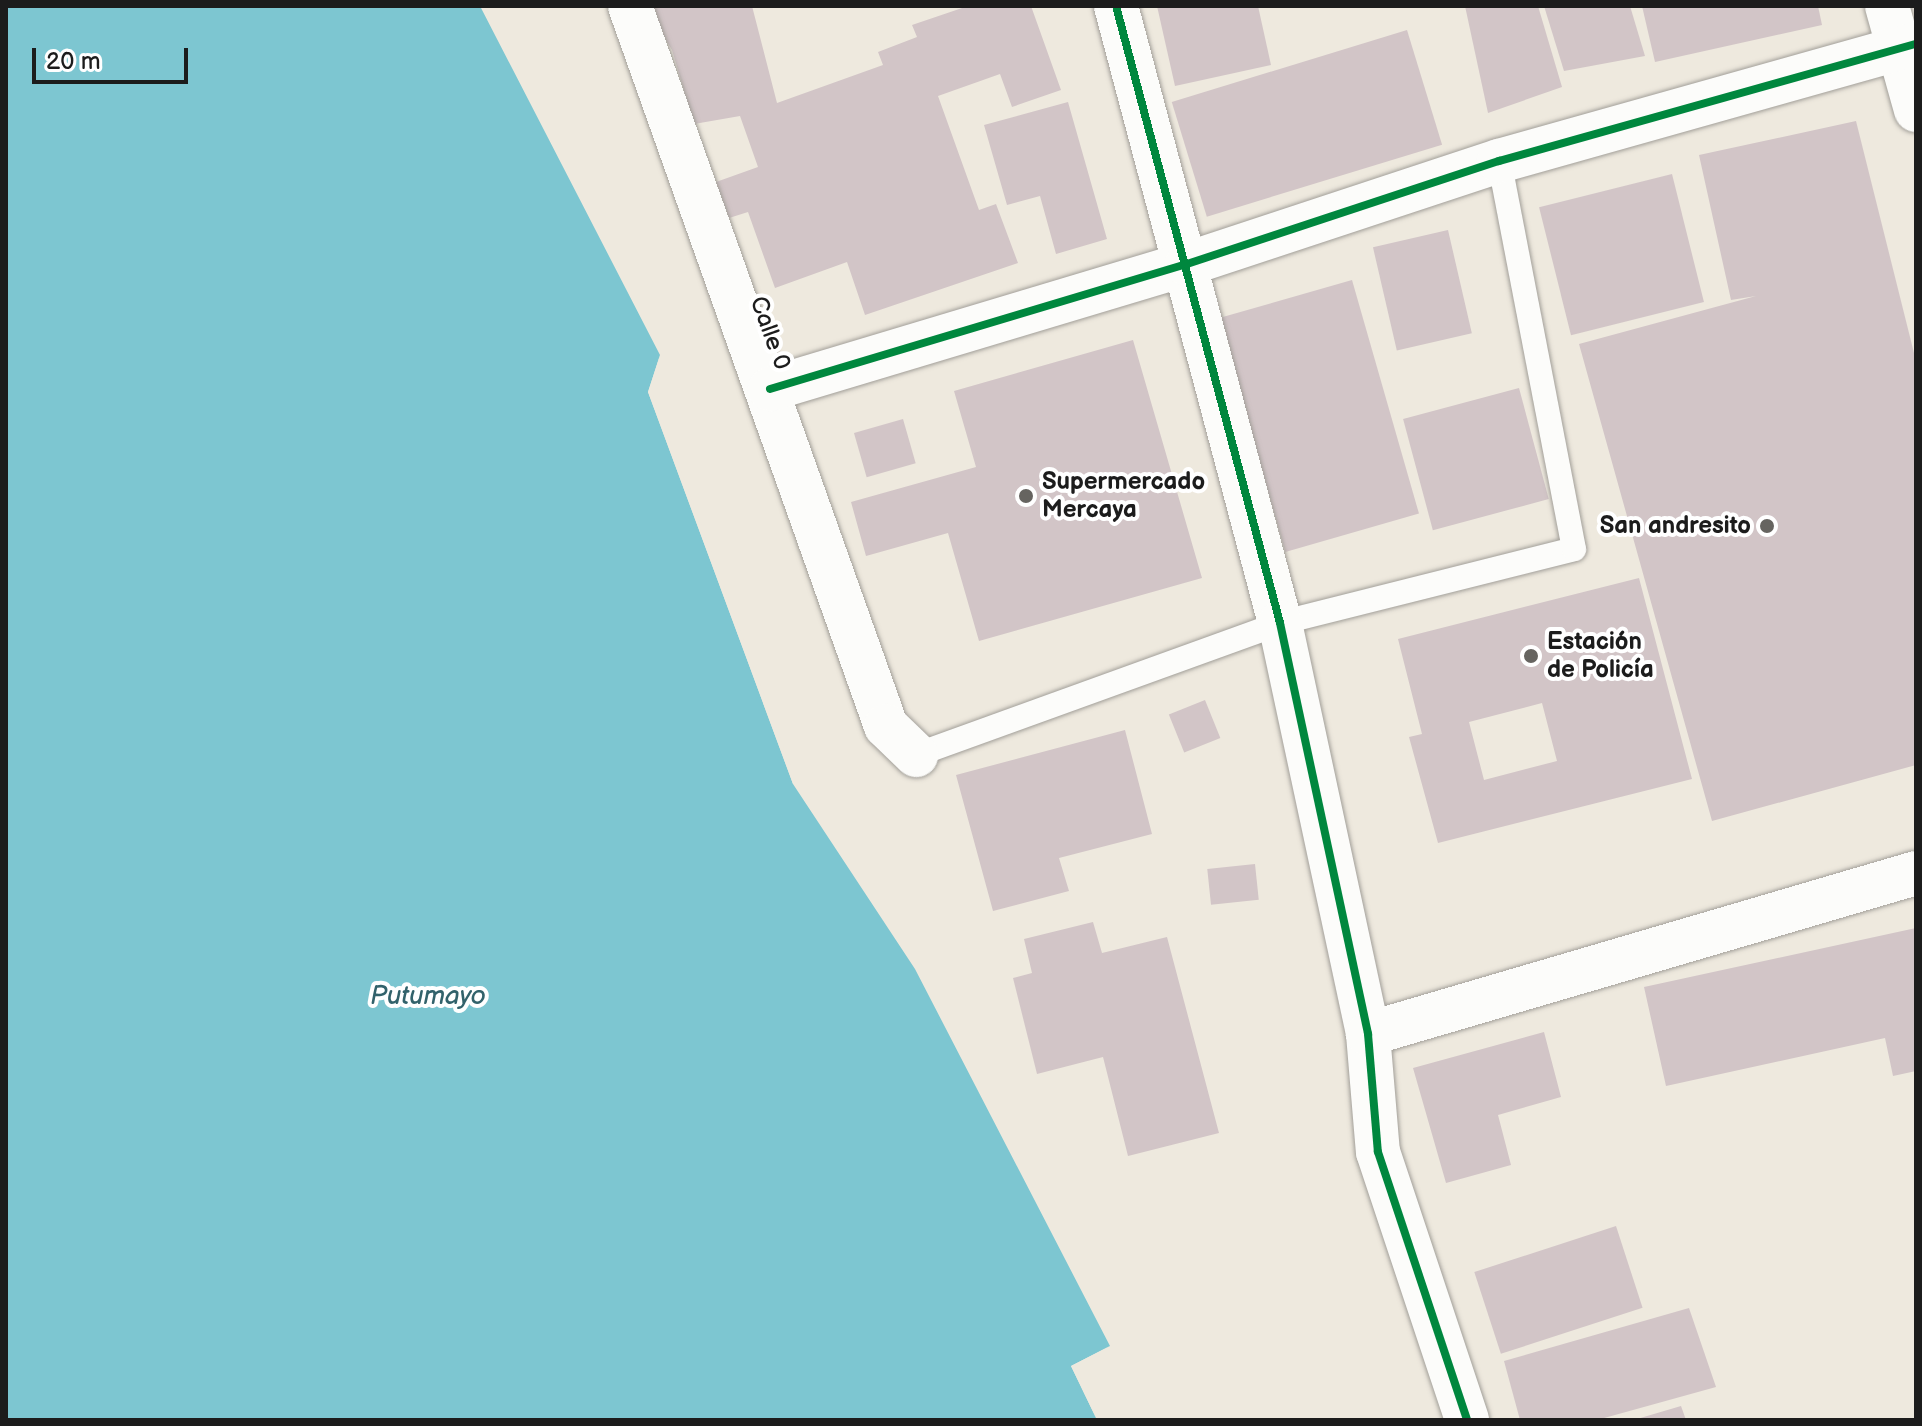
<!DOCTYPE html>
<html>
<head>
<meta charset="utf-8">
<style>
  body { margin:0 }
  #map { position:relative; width:1922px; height:1426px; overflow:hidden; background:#eee9de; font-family:"Balsamiq Sans",sans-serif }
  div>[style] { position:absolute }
  .water>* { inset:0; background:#7dc6d1 }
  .pier>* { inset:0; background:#eee9de }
  .building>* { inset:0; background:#d2c5c7; transform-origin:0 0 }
  .roads { filter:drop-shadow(0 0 2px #a29f99) drop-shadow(0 0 2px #a29f99) }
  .lane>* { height:24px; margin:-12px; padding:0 12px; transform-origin:12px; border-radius:12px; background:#fcfcfa }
  .street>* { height:44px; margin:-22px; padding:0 22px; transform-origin:22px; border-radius:22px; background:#fcfcfa }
  .cycleway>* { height:8px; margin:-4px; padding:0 4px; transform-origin:4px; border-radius:4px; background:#00873e }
  .dots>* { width:22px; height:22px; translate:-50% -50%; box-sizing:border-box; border:4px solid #fff; border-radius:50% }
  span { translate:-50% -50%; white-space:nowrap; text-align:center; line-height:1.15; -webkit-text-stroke:8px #fff; paint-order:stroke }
  .street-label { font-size:24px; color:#1c1c1c }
  .poi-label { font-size:24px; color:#1c1c1c; font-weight:700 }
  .left { translate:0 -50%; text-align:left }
  .right { translate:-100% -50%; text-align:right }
  .water-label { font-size:26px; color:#32626b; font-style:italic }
  .frame { position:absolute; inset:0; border:8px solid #1c1c1c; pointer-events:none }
  .scale { position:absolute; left:32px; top:48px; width:156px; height:36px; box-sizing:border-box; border:4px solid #1c1c1c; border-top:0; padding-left:10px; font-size:24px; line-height:28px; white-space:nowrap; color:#1c1c1c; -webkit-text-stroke:6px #fff; paint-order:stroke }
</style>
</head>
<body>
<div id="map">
  <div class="water">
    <i style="clip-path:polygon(6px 6px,480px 6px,660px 355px,648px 392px,793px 784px,915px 969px,1110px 1346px,1071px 1366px,1097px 1420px,6px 1420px)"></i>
  </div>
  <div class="pier">
    <i style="clip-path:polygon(660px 355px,652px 392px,797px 783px,793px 784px,648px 392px)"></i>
    <i style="clip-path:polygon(1110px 1346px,1076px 1368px,1097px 1420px,1071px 1366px)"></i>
  </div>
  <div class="building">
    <i style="clip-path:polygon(645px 6px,752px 6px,777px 103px,883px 65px,878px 52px,917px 37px,912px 25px,968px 6px,1031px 6px,1061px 90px,1012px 107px,1000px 74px,938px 96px,979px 210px,996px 204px,1018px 263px,865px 315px,847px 262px,775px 288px,748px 212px,729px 218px,716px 182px,758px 167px,740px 116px,694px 124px,672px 50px)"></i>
    <i style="clip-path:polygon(1157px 6px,1258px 6px,1271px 65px,1175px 86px)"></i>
    <i style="clip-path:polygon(1465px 6px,1538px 6px,1562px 87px,1488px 113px)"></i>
    <i style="clip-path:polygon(1544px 6px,1630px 6px,1645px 56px,1564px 71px)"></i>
    <i style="clip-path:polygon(1642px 6px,1818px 6px,1822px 25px,1655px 62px)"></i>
    <i style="left:1407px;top:30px;width:120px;height:246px;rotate:73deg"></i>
    <i style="clip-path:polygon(1068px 102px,1107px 239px,1056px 254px,1040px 196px,1007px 205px,984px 125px)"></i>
    <i style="clip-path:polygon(1856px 121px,1916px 361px,1916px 765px,1712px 821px,1579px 344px,1756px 296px,1731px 300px,1699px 155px)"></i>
    <i style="left:1672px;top:174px;width:132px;height:137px;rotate:76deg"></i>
    <i style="left:1448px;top:230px;width:106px;height:77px;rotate:77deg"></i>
    <i style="left:1352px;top:280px;width:243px;height:139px;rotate:74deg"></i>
    <i style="clip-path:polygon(1133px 340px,1202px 578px,979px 641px,948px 533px,866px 556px,851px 502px,976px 467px,954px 391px)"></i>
    <i style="left:1519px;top:388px;width:115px;height:120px;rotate:75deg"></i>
    <i style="left:903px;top:419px;width:46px;height:51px;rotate:74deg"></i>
    <i style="clip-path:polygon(evenodd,1639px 578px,1692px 779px,1438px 843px,1409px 737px,1422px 734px,1398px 639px,1639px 578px,1542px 703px,1557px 761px,1484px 780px,1469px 722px,1542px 703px)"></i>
    <i style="left:1205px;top:700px;width:41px;height:39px;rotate:68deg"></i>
    <i style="clip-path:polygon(1125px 730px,1152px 834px,1059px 858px,1069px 891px,993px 911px,956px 775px)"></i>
    <i style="left:1255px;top:864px;width:36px;height:48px;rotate:84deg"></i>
    <i style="clip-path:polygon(1093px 922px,1102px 953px,1167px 937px,1219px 1133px,1128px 1156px,1103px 1057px,1037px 1074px,1013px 978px,1032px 973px,1024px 939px)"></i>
    <i style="clip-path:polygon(1916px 928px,1916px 1071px,1893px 1076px,1885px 1038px,1666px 1086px,1644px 987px)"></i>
    <i style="clip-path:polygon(1544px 1032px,1561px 1097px,1498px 1115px,1511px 1165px,1446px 1183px,1413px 1068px)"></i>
    <i style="left:1616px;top:1226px;width:86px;height:149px;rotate:72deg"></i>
    <i style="clip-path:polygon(1689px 1308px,1716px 1387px,1597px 1420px,1520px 1420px,1504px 1361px)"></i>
    <i style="clip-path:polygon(1681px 1406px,1686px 1420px,1638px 1420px,1637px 1419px)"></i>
  </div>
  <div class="roads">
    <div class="lane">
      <i style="left:916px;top:755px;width:387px;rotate:-19.9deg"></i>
      <i style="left:1280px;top:623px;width:303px;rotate:-14.1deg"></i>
      <i style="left:1574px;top:549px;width:395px;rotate:-100.9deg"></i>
    </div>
    <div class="street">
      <i style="left:630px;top:6px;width:764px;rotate:70.43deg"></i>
      <i style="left:886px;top:726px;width:42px;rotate:44deg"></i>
      <i style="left:1116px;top:6px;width:638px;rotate:75.11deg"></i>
      <i style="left:1280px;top:623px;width:420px;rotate:77.9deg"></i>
      <i style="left:1368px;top:1034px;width:118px;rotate:85.2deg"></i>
      <i style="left:1378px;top:1152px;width:282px;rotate:71.6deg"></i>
      <i style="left:1887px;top:6px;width:108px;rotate:74.4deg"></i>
      <i style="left:770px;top:389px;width:435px;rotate:-16.7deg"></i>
      <i style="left:1187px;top:264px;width:329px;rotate:-18.3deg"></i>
      <i style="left:1499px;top:161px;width:433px;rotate:-15.7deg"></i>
      <i style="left:1368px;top:1034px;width:571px;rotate:-16.37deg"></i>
    </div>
  </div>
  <div class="cycleway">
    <i style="left:1116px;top:6px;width:638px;rotate:75.11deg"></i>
    <i style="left:1280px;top:623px;width:420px;rotate:77.9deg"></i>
    <i style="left:1368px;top:1034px;width:118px;rotate:85.2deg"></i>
    <i style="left:1378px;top:1152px;width:282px;rotate:71.6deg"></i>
    <i style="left:770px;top:389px;width:435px;rotate:-16.7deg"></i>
    <i style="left:1187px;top:264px;width:329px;rotate:-18.3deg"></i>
    <i style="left:1499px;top:161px;width:433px;rotate:-15.7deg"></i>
  </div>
  <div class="dots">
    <i style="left:1026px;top:496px;background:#666460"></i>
    <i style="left:1767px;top:526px;background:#666460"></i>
    <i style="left:1531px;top:656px;background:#666460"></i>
  </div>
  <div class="street-label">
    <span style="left:770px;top:333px;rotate:70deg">Calle 0</span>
  </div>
  <div class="poi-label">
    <span class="left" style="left:1042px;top:496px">Supermercado<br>Mercaya</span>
    <span class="right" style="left:1751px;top:526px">San andresito</span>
    <span class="left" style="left:1547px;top:656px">Estación<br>de Policía</span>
  </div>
  <div class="water-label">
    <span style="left:428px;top:997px">Putumayo</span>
  </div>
  <div class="frame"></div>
  <div class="scale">20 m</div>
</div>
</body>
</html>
